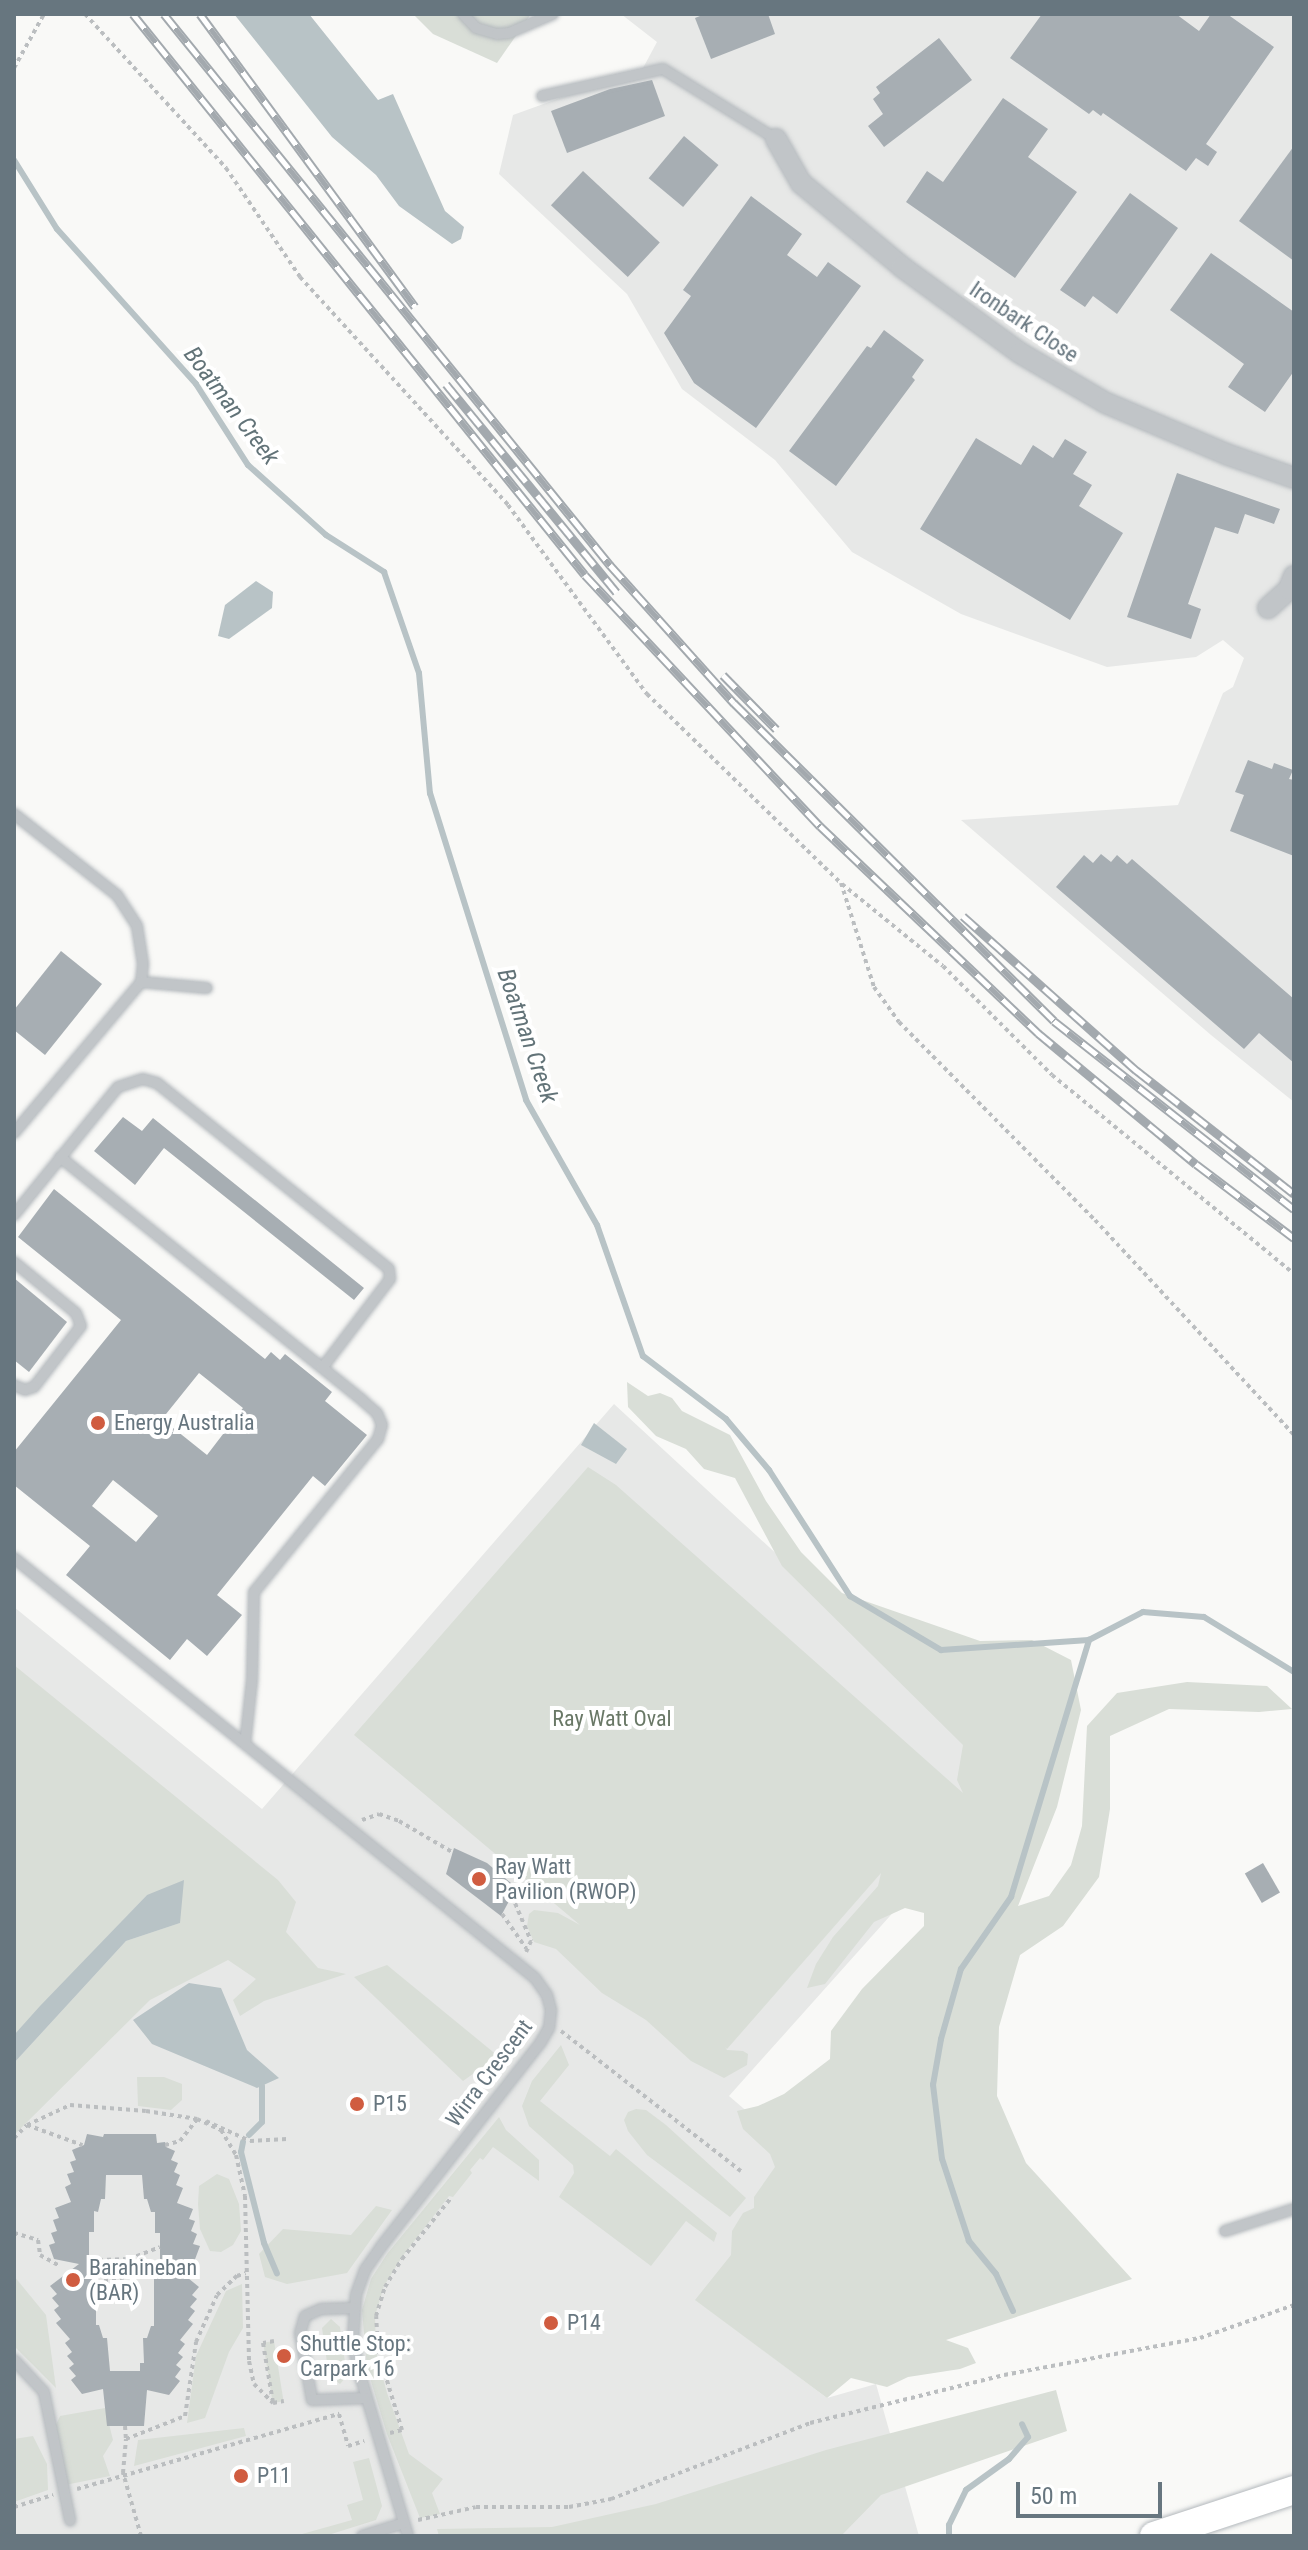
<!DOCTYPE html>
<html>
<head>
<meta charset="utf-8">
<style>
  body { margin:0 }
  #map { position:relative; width:1308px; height:2550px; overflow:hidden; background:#f9f9f7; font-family:"Roboto Condensed",sans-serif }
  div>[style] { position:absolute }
  .built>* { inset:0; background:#e7e8e7 }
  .green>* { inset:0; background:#d9ded7; transform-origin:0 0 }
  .water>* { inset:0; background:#b8c3c6 }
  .stream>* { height:6px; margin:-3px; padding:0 3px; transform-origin:3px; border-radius:3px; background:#b8c3c6 }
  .building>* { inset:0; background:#a7aeb3; transform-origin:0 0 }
  .path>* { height:4px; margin-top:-2px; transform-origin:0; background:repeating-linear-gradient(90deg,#bbbec0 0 4px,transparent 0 8px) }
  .roads { filter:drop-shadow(0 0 2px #b4b9bd) drop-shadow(0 0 2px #b4b9bd) }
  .service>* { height:10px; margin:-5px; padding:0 5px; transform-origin:5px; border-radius:5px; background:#c1c5c8 }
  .minor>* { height:20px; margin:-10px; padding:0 10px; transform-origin:10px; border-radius:10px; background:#c1c5c8 }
  .secondary>* { height:28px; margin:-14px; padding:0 14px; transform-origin:14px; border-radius:14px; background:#fff }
  .rail>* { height:9px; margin-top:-4.5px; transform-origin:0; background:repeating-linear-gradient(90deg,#fff 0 18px,#a3a9ae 0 36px); box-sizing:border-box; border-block:2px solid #a3a9ae }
  .dots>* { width:22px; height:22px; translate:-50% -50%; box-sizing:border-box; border:4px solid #fff; border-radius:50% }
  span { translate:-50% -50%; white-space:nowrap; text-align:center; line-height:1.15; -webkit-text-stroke:8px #fff; paint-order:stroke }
  .street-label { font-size:22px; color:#67767f }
  .poi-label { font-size:22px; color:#67767f }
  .left { translate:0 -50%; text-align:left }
  .park-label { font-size:22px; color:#697866 }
  .water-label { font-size:24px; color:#627378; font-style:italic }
  .frame { position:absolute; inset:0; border:16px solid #67767f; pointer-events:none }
  .scale { position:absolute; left:1016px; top:2482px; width:146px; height:36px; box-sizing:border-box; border:4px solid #67767f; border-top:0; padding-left:10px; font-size:24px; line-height:28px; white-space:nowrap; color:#67767f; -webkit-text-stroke:6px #fff; paint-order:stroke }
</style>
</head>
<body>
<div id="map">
  <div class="built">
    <i style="clip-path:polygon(621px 14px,1294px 14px,1294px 1102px,1211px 1035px,961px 820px,1178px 805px,1223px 693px,1233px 687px,1244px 658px,1223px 640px,1196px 657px,1107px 667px,961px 614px,852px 552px,775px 460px,682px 389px,627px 294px,499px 174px,513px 115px,643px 68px,657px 42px)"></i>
    <i style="clip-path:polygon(614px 1404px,1016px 1775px,729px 2096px,813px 2168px,696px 2300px,827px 2398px,876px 2384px,919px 2536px,14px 2536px,14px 1607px,262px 1809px)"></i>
  </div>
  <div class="green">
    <i style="clip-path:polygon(413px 14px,531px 14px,497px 63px,433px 34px)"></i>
    <i style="clip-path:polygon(627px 1382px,648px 1396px,660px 1393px,672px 1398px,682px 1411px,730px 1435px,766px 1501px,801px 1552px,842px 1593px,980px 1641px,1032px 1640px,1071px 1660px,1081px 1710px,1057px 1807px,1018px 1906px,1049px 1896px,1071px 1865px,1082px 1826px,1087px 1726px,1117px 1693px,1187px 1682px,1267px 1686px,1292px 1709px,1259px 1712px,1169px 1709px,1110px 1736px,1110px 1809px,1099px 1877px,1063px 1926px,1020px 1955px,999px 2027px,997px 2096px,1026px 2163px,1132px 2279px,946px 2340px,968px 2348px,976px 2363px,960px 2369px,908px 2377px,887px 2387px,851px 2378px,827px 2398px,695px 2300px,731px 2255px,732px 2231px,743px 2213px,754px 2208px,754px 2197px,775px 2167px,770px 2154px,743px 2129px,737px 2111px,758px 2106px,784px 2094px,830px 2059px,831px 2031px,862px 1989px,924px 1926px,924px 1913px,905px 1908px,874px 1922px,825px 1984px,807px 1988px,816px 1964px,833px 1937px,878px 1886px,881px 1873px,727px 2049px,725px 2047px,727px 2050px,743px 2051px,748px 2054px,747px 2065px,724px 2078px,691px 2061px,646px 2020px,602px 1993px,556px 1949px,534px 1942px,527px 1926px,529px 1914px,534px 1910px,558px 1913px,580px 1925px,354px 1735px,588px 1467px,616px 1485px,963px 1793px,957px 1780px,963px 1745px,782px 1566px,735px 1478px,704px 1469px,686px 1449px,656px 1436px,628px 1407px)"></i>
    <i style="clip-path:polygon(14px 1665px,278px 1880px,296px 1902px,286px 1932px,318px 1968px,346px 1974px,264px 2001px,240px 2016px,233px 2000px,256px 1979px,228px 1960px,150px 2000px,14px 2135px,14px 2063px,126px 1941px,180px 1923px,147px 1895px,14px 2035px)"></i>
    <i style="clip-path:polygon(387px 1965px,498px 2056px,463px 2081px,354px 1977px)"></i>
    <i style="clip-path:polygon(561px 2045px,569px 2065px,540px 2101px,610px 2156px,616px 2149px,717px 2233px,714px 2242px,686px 2221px,651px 2266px,559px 2197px,574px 2173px,573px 2165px,529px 2126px,522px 2106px,532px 2081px)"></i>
    <i style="clip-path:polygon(137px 2077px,164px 2077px,182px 2084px,182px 2100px,171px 2110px,138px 2106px)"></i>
    <i style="clip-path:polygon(636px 2109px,646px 2110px,666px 2125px,746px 2198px,730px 2217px,647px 2155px,628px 2131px,624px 2120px,628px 2112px)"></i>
    <i style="clip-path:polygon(499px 2117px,506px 2130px,539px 2160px,539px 2181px,493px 2147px,483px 2160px,480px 2158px,470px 2170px,472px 2173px,453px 2197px,449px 2196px,402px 2257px,384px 2286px,375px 2316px,376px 2352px,387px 2393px,409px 2454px,443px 2479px,432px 2493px,440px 2514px,420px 2518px,387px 2434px,367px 2368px,362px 2310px,371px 2279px,387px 2254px)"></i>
    <i style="clip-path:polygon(217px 2174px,229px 2179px,239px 2204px,241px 2231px,233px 2245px,221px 2252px,210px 2251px,200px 2229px,198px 2204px,199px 2186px)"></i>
    <i style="clip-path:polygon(376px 2206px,392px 2210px,347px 2273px,287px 2284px,265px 2277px,259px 2254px,283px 2229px,351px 2235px)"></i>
    <i style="clip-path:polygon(14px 2276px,46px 2315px,56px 2388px,14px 2346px)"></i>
    <i style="clip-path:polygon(242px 2284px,243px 2328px,229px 2352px,205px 2418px,187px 2423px,196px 2356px,226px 2291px)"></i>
    <i style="clip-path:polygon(331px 2319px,340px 2327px,347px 2376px,340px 2384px,329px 2376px,322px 2328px)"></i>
    <i style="left:274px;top:2341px;width:61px;height:11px;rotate:81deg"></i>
    <i style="clip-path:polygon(1056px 2390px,1067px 2431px,881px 2495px,841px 2536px,439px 2536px,437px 2529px,552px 2527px,656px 2504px,826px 2450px)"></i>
    <i style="clip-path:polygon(105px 2408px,113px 2440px,103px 2456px,110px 2476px,65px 2485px,56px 2425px,60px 2416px)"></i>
    <i style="clip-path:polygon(244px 2428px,246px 2436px,134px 2466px,138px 2440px)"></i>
    <i style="clip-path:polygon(33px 2436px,47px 2464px,48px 2490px,14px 2502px,14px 2439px)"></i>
    <i style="clip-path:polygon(369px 2458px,382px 2506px,376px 2520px,325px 2536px,295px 2536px,352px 2520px,347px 2505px,363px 2500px,353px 2462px)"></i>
  </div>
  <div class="water">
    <i style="clip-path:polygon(234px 14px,309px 14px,378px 100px,393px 94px,445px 211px,464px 227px,461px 239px,452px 244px,399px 206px,376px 175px,332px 137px)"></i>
    <i style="clip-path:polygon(256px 581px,273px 592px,272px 608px,229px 639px,218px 636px,225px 605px)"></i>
    <i style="clip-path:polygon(594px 1423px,627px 1449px,616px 1464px,581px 1445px)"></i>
    <i style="clip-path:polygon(184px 1880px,180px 1923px,126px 1941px,14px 2063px,14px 2035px,40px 2006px,147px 1895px)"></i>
    <i style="clip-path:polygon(189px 1983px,221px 1988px,247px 2050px,279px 2078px,257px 2088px,152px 2044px,133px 2020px)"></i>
  </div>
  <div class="stream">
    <i style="left:14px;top:160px;width:81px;rotate:58.1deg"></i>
    <i style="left:57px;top:229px;width:208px;rotate:48.1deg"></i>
    <i style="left:196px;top:384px;width:96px;rotate:57.3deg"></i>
    <i style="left:248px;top:465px;width:105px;rotate:41.9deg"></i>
    <i style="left:326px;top:535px;width:69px;rotate:32.5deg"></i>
    <i style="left:384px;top:572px;width:107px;rotate:70.9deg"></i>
    <i style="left:419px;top:673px;width:121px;rotate:84.8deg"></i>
    <i style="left:430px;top:793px;width:322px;rotate:72.6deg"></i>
    <i style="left:526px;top:1100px;width:144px;rotate:60.4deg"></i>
    <i style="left:597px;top:1225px;width:139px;rotate:70.7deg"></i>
    <i style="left:643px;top:1356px;width:104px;rotate:37.2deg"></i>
    <i style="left:726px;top:1419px;width:67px;rotate:49.9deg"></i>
    <i style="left:769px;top:1470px;width:150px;rotate:57.3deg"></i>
    <i style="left:850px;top:1596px;width:106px;rotate:30.7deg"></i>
    <i style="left:941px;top:1650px;width:148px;rotate:-3.9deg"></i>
    <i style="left:1089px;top:1640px;width:61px;rotate:-27.4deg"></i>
    <i style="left:1143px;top:1612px;width:61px;rotate:4.7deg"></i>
    <i style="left:1204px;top:1617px;width:105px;rotate:31.4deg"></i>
    <i style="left:249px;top:2135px;width:18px;rotate:-45deg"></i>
    <i style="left:262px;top:2122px;width:36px;rotate:-90deg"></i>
    <i style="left:243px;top:2142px;width:10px;rotate:101deg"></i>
    <i style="left:241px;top:2152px;width:94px;rotate:75.8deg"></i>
    <i style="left:264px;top:2243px;width:33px;rotate:67deg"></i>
    <i style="left:1013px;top:2311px;width:41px;rotate:-114.7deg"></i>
    <i style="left:996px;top:2274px;width:43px;rotate:-129.3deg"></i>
    <i style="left:969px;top:2241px;width:86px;rotate:-108.2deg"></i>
    <i style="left:942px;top:2159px;width:75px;rotate:-96.9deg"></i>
    <i style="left:933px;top:2085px;width:47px;rotate:-80.1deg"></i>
    <i style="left:941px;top:2039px;width:73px;rotate:-74.1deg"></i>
    <i style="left:961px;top:1969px;width:88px;rotate:-55.2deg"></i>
    <i style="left:1011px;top:1897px;width:269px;rotate:-73.1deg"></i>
    <i style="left:949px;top:2536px;width:11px;rotate:-90deg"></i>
    <i style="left:949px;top:2525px;width:39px;rotate:-64deg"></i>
    <i style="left:966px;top:2490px;width:53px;rotate:-35.8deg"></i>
    <i style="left:1009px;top:2459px;width:29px;rotate:-49deg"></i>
    <i style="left:1028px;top:2437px;width:14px;rotate:-115deg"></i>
  </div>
  <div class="building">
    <i style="clip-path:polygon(705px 14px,768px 14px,775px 34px,711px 59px,695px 18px)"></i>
    <i style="clip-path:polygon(1042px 14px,1176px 14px,1199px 31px,1211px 14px,1227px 14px,1274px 47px,1206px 144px,1217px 152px,1208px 166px,1196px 158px,1186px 171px,1103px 113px,1101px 116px,1093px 110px,1089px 114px,1010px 58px)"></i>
    <i style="clip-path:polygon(939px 38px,972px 80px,884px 147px,868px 126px,883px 114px,873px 99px,880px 93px,876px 87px)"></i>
    <i style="clip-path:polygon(652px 80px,665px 116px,567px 153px,551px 111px,610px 89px)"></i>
    <i style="clip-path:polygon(1003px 98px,1048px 129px,1028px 157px,1077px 192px,1015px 278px,906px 202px,927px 171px,943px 182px)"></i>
    <i style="left:684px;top:136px;width:45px;height:55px;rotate:40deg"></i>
    <i style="clip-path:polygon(1294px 146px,1294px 261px,1239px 221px)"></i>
    <i style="left:583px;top:171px;width:105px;height:47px;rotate:43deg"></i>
    <i style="clip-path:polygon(1130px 193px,1178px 228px,1117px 314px,1093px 296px,1085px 307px,1060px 290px)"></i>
    <i style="clip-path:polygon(751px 196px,802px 234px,787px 255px,817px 277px,828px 262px,861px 286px,756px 428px,694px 383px,664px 333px,691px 296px,683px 290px)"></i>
    <i style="clip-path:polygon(1211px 253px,1294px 312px,1294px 371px,1265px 412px,1228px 387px,1244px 364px,1170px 310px)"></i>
    <i style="clip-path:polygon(884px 330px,924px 360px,912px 377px,915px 380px,836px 486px,789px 451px,867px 346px,871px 348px)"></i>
    <i style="clip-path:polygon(976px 438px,1021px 465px,1033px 445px,1053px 458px,1065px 439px,1087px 452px,1073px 474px,1092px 485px,1079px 506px,1123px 533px,1070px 620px,920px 529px)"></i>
    <i style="clip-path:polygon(1177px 473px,1280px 509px,1274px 524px,1245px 514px,1238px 534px,1215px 527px,1188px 604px,1201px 609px,1191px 639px,1127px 617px)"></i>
    <i style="clip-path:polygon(1248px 760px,1272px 769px,1274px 763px,1293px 770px,1289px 779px,1294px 780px,1294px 856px,1230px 831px,1244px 795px,1235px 792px)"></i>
    <i style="clip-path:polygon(1101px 854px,1111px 862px,1117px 855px,1127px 864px,1132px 859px,1294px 999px,1294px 1063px,1259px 1033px,1244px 1049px,1056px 887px,1084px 855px,1093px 863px)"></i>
    <i style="clip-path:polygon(61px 951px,102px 984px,45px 1055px,14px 1030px,14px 1010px)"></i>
    <i style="clip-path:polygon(123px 1117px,142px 1131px,153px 1118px,364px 1288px,354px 1300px,164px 1148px,135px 1185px,94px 1151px)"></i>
    <i style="clip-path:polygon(evenodd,54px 1189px,265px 1359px,271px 1352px,280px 1360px,285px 1354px,332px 1392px,325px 1401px,367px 1435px,325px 1486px,313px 1476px,217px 1595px,242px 1615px,207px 1656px,187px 1639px,170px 1660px,66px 1575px,90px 1546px,14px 1485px,14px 1452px,121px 1320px,18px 1237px,54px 1189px,199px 1373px,243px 1408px,207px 1455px,162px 1419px,199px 1373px,54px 1189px,113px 1480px,158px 1516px,136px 1542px,92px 1506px,113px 1480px)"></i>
    <i style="clip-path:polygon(14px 1278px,67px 1322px,29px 1372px,14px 1360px)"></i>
    <i style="clip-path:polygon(454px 1848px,487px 1863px,511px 1883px,515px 1890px,501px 1916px,446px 1874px)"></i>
    <i style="left:1263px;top:1863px;width:34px;height:21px;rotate:60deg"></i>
    <i style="clip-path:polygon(evenodd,87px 2134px,103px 2137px,104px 2134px,156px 2134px,157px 2143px,165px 2142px,166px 2147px,175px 2151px,171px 2160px,178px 2163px,174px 2172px,180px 2175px,176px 2185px,183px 2188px,177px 2203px,193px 2209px,189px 2219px,195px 2221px,191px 2231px,197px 2234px,193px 2244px,200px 2246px,188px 2278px,199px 2287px,192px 2295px,197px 2299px,190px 2307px,195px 2311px,188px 2320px,193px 2324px,180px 2340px,185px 2344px,178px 2353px,183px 2357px,176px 2365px,181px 2369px,175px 2377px,180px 2381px,169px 2395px,147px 2390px,144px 2426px,107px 2426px,103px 2389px,82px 2394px,71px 2380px,76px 2376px,69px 2368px,74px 2364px,67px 2356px,72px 2352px,65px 2343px,70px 2339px,56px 2323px,61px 2319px,54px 2310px,59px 2306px,52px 2298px,57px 2294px,50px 2286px,79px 2264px,54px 2259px,49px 2245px,55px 2243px,51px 2233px,57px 2231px,53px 2220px,59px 2218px,55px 2208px,71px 2202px,65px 2187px,71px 2184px,67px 2174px,74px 2172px,70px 2162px,76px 2160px,72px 2150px,84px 2145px,87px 2134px,106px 2175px,142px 2175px,144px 2199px,147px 2199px,151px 2212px,155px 2212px,155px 2233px,160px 2233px,160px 2265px,154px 2265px,154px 2326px,151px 2326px,147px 2338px,143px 2338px,144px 2363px,140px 2363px,140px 2371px,110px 2371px,107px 2338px,103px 2338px,99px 2325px,96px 2325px,96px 2265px,89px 2265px,89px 2232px,94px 2232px,94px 2211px,98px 2212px,101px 2199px,105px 2199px,106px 2175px)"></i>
  </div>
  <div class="path">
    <i style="left:85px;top:14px;width:209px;rotate:47.5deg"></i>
    <i style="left:226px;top:168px;width:132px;rotate:55.8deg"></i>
    <i style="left:300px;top:277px;width:309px;rotate:47.6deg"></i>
    <i style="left:508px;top:505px;width:235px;rotate:53.7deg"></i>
    <i style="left:647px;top:694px;width:271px;rotate:44.3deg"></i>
    <i style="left:841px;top:883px;width:109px;rotate:72.4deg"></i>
    <i style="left:874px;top:987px;width:43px;rotate:54.5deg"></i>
    <i style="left:899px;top:1022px;width:279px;rotate:45.3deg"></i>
    <i style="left:1095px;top:1220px;width:293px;rotate:47.2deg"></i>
    <i style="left:14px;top:68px;width:62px;rotate:-60.9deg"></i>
    <i style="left:842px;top:884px;width:130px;rotate:39.1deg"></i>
    <i style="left:943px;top:966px;width:154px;rotate:45deg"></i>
    <i style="left:1052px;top:1075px;width:313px;rotate:39.4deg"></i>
    <i style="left:362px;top:1820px;width:18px;rotate:-19deg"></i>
    <i style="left:379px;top:1814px;width:21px;rotate:19deg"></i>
    <i style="left:399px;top:1821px;width:61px;rotate:30.3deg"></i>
    <i style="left:512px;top:1896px;width:49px;rotate:67.1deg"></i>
    <i style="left:531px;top:1941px;width:12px;rotate:114deg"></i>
    <i style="left:502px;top:1914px;width:42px;rotate:54.8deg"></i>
    <i style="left:561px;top:2031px;width:228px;rotate:37.9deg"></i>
    <i style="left:206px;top:2121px;width:48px;rotate:24.4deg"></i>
    <i style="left:250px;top:2141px;width:37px;rotate:-3deg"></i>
    <i style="left:27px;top:2125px;width:59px;rotate:20deg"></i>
    <i style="left:14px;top:2138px;width:18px;rotate:-45deg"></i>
    <i style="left:27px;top:2125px;width:47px;rotate:-24.9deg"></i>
    <i style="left:70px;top:2105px;width:76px;rotate:4.5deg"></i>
    <i style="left:146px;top:2111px;width:52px;rotate:8.9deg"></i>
    <i style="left:165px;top:2145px;width:16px;rotate:-15deg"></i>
    <i style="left:180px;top:2141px;width:28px;rotate:-52deg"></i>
    <i style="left:197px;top:2119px;width:26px;rotate:25deg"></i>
    <i style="left:221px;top:2130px;width:29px;rotate:59deg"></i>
    <i style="left:236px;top:2155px;width:42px;rotate:77.6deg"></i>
    <i style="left:245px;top:2196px;width:165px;rotate:88.6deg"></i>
    <i style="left:249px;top:2361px;width:24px;rotate:78deg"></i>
    <i style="left:254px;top:2384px;width:27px;rotate:45deg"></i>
    <i style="left:14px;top:2233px;width:25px;rotate:16deg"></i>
    <i style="left:38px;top:2240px;width:15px;rotate:82deg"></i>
    <i style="left:40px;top:2255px;width:21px;rotate:29deg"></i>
    <i style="left:92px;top:2288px;width:14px;rotate:-30deg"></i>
    <i style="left:104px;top:2281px;width:44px;rotate:-10.5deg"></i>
    <i style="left:147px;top:2273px;width:46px;rotate:-171.2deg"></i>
    <i style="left:102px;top:2266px;width:7px;rotate:-117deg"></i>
    <i style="left:99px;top:2260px;width:30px;rotate:-2deg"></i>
    <i style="left:129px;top:2259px;width:33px;rotate:-21deg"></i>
    <i style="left:274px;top:2341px;width:11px;rotate:170deg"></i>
    <i style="left:263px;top:2343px;width:61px;rotate:80.5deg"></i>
    <i style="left:273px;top:2403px;width:11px;rotate:-10deg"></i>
    <i style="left:125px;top:2426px;width:13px;rotate:86deg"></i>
    <i style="left:390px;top:2433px;width:12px;rotate:-14deg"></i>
    <i style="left:402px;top:2430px;width:83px;rotate:-106.9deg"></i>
    <i style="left:378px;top:2351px;width:35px;rotate:-93deg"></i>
    <i style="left:376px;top:2316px;width:30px;rotate:-73deg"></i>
    <i style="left:385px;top:2287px;width:33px;rotate:-59deg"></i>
    <i style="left:402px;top:2259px;width:77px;rotate:-51.3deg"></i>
    <i style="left:77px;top:2489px;width:273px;rotate:-16deg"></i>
    <i style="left:339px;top:2414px;width:33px;rotate:74deg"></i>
    <i style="left:348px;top:2446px;width:17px;rotate:-17deg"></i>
    <i style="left:14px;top:2507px;width:41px;rotate:-17.1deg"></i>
    <i style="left:418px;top:2520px;width:59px;rotate:-12.6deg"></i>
    <i style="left:476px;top:2507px;width:93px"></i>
    <i style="left:569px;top:2507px;width:43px;rotate:-10.8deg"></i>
    <i style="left:611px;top:2499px;width:213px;rotate:-20.9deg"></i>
    <i style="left:810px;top:2423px;width:200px;rotate:-13.9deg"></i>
    <i style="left:1004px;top:2375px;width:199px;rotate:-10.7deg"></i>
    <i style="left:1200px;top:2338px;width:100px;rotate:-19.3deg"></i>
    <i style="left:141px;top:2536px;width:66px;rotate:-105.9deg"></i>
    <i style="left:123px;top:2473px;width:34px;rotate:-85deg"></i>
    <i style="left:126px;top:2439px;width:63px;rotate:-21.3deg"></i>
    <i style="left:185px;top:2416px;width:75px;rotate:-81.5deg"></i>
    <i style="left:196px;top:2342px;width:51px;rotate:-65.9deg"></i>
    <i style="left:217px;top:2295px;width:28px;rotate:-44deg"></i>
    <i style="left:237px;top:2276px;width:9px;rotate:-18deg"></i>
  </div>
  <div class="roads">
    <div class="service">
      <i style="left:463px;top:14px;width:19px;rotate:47deg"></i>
      <i style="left:476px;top:28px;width:22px;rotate:16deg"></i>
      <i style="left:497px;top:34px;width:12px;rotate:-5deg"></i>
      <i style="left:509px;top:33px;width:48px;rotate:-23.4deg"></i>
      <i style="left:542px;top:96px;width:124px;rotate:-12.6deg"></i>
      <i style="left:663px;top:69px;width:133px;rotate:31.8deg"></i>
      <i style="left:14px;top:814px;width:131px;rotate:38.2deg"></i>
      <i style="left:117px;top:895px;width:37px;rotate:57deg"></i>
      <i style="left:137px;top:926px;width:38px;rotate:81deg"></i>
      <i style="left:143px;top:964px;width:18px;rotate:96deg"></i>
      <i style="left:14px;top:1133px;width:197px;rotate:-49.9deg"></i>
      <i style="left:141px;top:982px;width:66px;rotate:5.2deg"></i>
      <i style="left:60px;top:1157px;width:389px;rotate:38.8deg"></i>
      <i style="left:363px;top:1401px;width:18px;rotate:41deg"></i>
      <i style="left:377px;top:1413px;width:13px;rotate:67deg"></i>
      <i style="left:382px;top:1425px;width:15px;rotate:106deg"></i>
      <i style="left:378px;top:1439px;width:197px;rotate:129deg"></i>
      <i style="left:254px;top:1592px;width:88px;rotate:91.3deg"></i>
      <i style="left:252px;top:1680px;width:64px;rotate:96.2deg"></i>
      <i style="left:14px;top:1215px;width:165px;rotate:-50.9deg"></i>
      <i style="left:118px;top:1087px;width:26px;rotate:-18deg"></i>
      <i style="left:143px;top:1079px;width:15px;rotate:16deg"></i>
      <i style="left:157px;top:1083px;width:297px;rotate:38.7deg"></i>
      <i style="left:389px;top:1269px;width:10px;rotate:84deg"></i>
      <i style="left:390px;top:1279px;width:111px;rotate:127.3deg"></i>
      <i style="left:14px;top:1262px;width:80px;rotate:39.4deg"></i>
      <i style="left:76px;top:1313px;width:14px;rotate:69deg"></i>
      <i style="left:81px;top:1326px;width:77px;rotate:127.6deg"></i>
      <i style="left:34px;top:1387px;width:9px;rotate:162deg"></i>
      <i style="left:25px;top:1390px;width:12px;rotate:-156deg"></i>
      <i style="left:14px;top:1558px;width:669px;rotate:38.87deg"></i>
      <i style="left:535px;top:1978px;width:21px;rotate:55deg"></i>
      <i style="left:547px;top:1995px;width:16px;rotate:75deg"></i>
      <i style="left:551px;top:2010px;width:18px;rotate:96deg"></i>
      <i style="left:549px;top:2028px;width:16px;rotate:120deg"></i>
      <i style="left:541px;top:2042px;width:260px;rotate:128deg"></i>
      <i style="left:381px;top:2247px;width:28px;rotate:125deg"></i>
      <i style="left:365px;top:2270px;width:27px;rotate:110deg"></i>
      <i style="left:356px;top:2295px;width:44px;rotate:93.9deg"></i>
      <i style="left:353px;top:2339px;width:29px;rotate:80deg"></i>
      <i style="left:358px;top:2368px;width:175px;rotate:73.4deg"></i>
      <i style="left:1225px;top:2231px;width:72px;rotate:-17.7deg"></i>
      <i style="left:353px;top:2308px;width:32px;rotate:178deg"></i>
      <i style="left:321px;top:2309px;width:17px;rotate:156deg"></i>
      <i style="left:305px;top:2316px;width:18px;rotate:106deg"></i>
      <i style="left:300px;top:2333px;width:68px;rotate:79.8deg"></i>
      <i style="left:312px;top:2400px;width:53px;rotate:-2.2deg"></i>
      <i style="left:14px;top:2360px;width:44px;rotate:46.8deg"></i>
      <i style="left:44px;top:2392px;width:131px;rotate:78.5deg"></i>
      <i style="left:362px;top:2536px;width:44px;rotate:-17.2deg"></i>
    </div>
    <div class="minor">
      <i style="left:776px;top:139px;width:51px;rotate:60.4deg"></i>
      <i style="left:801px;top:183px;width:131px;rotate:39.7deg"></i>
      <i style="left:902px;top:267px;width:146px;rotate:36.1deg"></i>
      <i style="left:1020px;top:353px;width:99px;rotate:30.2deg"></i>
      <i style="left:1106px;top:403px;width:130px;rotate:23deg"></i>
      <i style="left:1226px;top:454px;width:72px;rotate:19.4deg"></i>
      <i style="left:1268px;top:608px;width:28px;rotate:-42deg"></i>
      <i style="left:1289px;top:589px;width:14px;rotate:-69deg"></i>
    </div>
    <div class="secondary">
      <i style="left:1154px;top:2536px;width:147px;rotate:-18.2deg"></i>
    </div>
  </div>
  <div class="rail">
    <i style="left:133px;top:14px;width:720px;rotate:51.14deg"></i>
    <i style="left:585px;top:575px;width:344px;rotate:46.9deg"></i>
    <i style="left:820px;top:826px;width:301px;rotate:43.5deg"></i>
    <i style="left:1038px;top:1033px;width:205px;rotate:39.7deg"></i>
    <i style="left:1196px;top:1164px;width:123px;rotate:37.1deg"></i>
    <i style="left:164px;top:14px;width:709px;rotate:51.01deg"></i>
    <i style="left:610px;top:565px;width:186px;rotate:48.1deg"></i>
    <i style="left:734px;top:703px;width:451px;rotate:44.8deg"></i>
    <i style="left:1054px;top:1021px;width:305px;rotate:38.1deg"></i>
    <i style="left:200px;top:14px;width:363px;rotate:53.7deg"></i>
    <i style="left:446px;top:384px;width:269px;rotate:50.7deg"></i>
    <i style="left:723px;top:675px;width:76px;rotate:45.5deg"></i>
    <i style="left:963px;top:916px;width:232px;rotate:41.7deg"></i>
    <i style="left:1136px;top:1070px;width:201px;rotate:38.1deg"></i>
  </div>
  <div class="dots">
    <i style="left:98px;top:1423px;background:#d05c40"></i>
    <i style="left:479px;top:1879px;background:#d05c40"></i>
    <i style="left:357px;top:2104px;background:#d05c40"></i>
    <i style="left:73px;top:2280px;background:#d05c40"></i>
    <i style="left:551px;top:2323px;background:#d05c40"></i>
    <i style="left:284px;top:2356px;background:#d05c40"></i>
    <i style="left:241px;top:2476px;background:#d05c40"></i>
  </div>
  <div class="street-label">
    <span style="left:1024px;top:322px;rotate:34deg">Ironbark Close</span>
    <span style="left:489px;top:2073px;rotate:-53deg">Wirra Crescent</span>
  </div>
  <div class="poi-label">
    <span class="left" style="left:114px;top:1423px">Energy Australia</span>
    <span class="left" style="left:495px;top:1879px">Ray Watt<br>Pavilion (RWOP)</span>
    <span class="left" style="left:373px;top:2104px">P15</span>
    <span class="left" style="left:89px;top:2280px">Barahineban<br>(BAR)</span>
    <span class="left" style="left:567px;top:2323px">P14</span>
    <span class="left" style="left:300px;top:2356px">Shuttle Stop:<br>Carpark 16</span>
    <span class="left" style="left:257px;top:2476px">P11</span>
  </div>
  <div class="park-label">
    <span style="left:612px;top:1719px">Ray Watt Oval</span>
  </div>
  <div class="water-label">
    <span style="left:231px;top:406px;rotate:53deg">Boatman Creek</span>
    <span style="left:527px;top:1036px;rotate:71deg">Boatman Creek</span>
  </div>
  <div class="frame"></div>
  <div class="scale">50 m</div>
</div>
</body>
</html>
